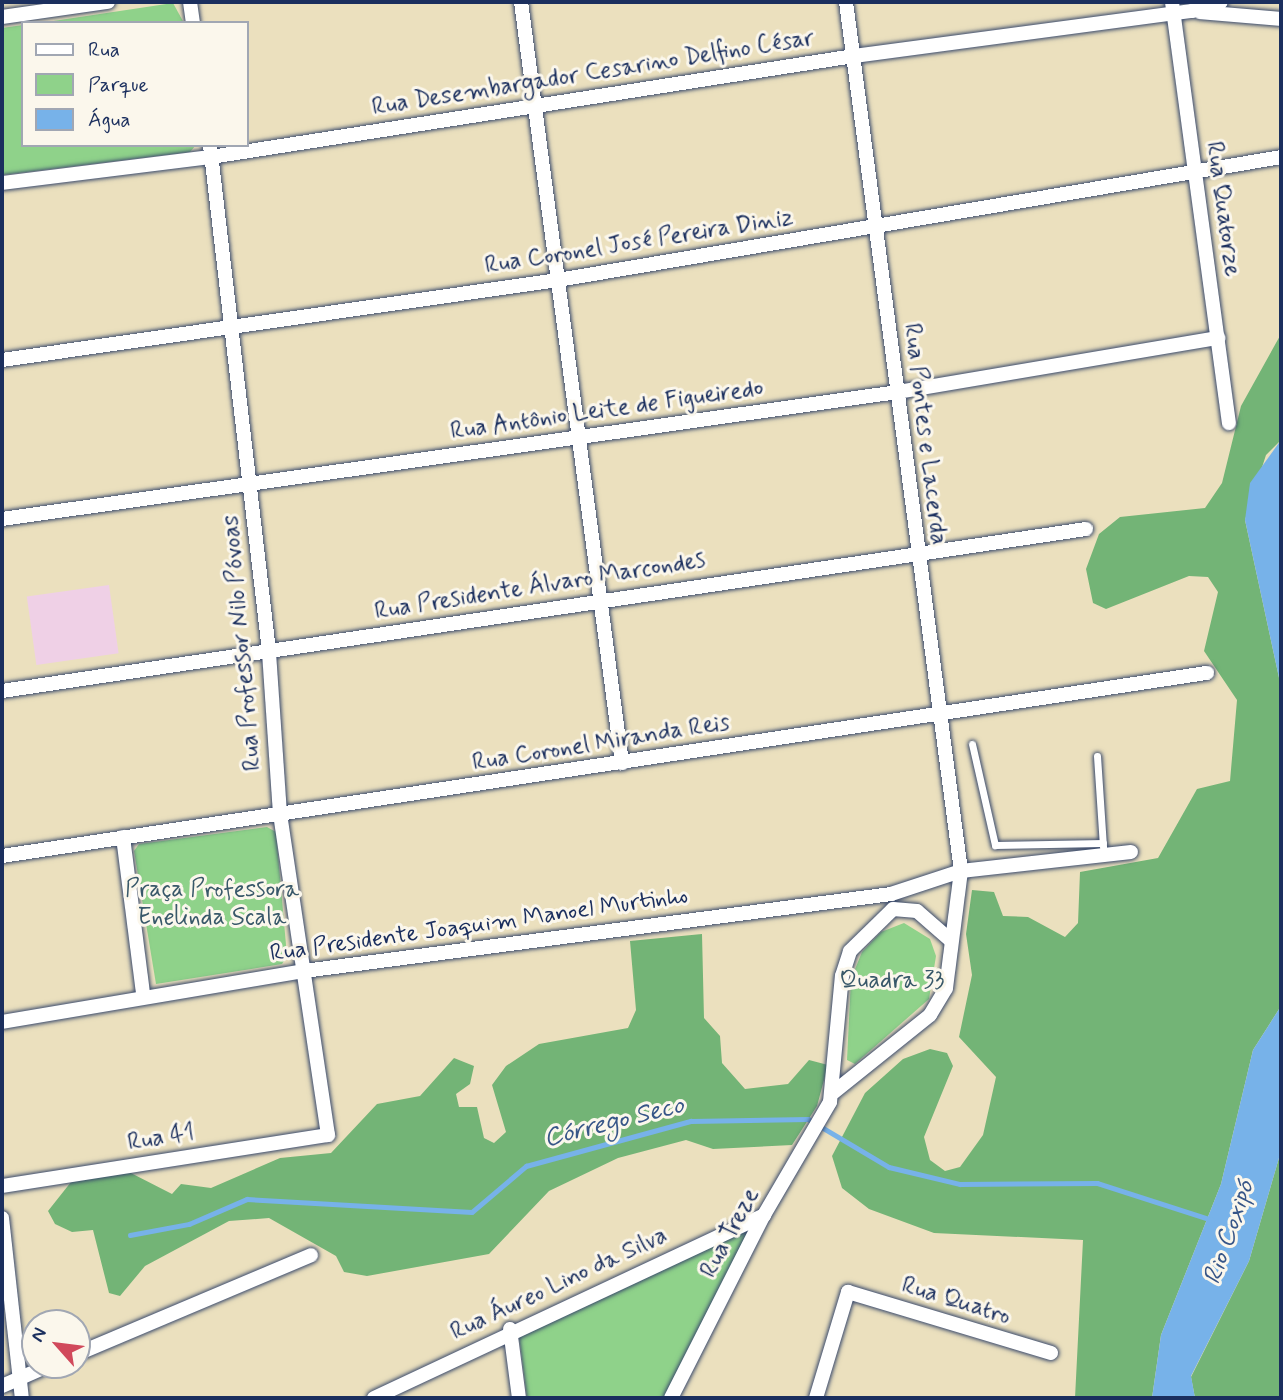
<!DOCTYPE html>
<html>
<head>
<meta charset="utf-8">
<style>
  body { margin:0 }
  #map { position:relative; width:1283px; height:1400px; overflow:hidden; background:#ebe0be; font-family:Mynerve,sans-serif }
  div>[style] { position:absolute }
  .built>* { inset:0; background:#efd0e6; transform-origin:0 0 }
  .green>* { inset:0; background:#8fd28a }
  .forest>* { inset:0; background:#73b476 }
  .water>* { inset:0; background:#77b2e9 }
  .stream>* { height:4.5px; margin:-2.25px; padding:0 2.25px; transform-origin:2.25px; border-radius:2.25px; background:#77b2e9 }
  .roads { filter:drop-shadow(0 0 2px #3a4a6c) drop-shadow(0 0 2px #3a4a6c) }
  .service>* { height:7px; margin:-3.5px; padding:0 3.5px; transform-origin:3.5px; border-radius:3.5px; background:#fff }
  .minor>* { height:14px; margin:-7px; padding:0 7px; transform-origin:7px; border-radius:7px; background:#fff }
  span { translate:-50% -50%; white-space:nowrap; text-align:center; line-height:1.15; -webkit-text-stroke:6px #fbf7ec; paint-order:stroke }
  .street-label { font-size:24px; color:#1b2f5e }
  .park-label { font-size:24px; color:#385869 }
  .water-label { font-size:26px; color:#375688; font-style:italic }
  .frame { position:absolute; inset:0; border:4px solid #1b2f5e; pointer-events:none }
  .legend { position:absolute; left:21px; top:21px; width:228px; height:126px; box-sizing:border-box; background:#fbf7ec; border:2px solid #a1a7b3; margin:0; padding:9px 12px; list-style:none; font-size:21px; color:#1b2f5e }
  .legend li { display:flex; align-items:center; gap:14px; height:35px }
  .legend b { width:35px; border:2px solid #a1a7b3 }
  .north { position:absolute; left:21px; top:1309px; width:70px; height:70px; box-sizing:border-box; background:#fbf7ec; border:2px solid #a1a7b3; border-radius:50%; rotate:298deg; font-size:19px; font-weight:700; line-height:28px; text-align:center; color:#1b2f5e }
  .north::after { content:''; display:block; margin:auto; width:24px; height:32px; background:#d1495b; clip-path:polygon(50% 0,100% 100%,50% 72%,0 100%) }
</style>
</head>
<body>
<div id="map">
  <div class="built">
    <i style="left:109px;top:585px;width:69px;height:83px;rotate:82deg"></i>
  </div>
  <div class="green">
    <i style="clip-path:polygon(173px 3px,184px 23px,40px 23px)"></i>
    <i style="clip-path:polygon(23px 25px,23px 145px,196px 145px,190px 152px,2px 175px,2px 28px)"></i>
    <i style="clip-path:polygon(267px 827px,276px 832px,287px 956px,282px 964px,156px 984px,134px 851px,139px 844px)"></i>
    <i style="clip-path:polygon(904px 923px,930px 939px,936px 956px,929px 999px,855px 1064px,847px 1060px,851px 979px,862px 952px,881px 932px)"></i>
    <i style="clip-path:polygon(741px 1231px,752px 1231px,664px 1398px,527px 1398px,519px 1336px)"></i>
  </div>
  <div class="forest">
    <i style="clip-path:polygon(1281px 334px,1281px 440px,1266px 455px,1245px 520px,1281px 687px,1281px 1006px,1253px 1050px,1221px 1184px,1161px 1335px,1152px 1398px,1075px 1398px,1083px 1240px,934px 1233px,869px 1209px,842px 1188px,832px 1156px,865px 1093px,903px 1059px,930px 1049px,947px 1053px,953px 1066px,924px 1137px,930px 1160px,945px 1171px,960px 1167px,983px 1135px,996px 1077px,959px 1037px,972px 975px,966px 934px,972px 890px,994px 892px,1003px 916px,1028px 917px,1065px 937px,1078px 923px,1080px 872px,1158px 858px,1197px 789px,1230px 781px,1237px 700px,1204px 651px,1218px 592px,1208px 577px,1189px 576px,1106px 609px,1093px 603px,1086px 569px,1099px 534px,1120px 517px,1205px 508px,1222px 483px,1241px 406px)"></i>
    <i style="clip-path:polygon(702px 934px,704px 1018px,720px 1036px,722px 1063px,745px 1089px,788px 1084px,809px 1060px,828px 1065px,817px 1106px,792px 1145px,713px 1149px,686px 1140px,618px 1158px,549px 1191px,489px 1254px,367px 1276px,344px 1272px,336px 1256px,269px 1218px,229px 1221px,145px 1266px,120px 1296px,109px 1293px,93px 1230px,72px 1232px,55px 1224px,48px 1211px,71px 1182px,127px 1171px,172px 1194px,181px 1184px,211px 1188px,280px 1158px,331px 1153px,377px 1104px,420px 1096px,454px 1058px,474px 1066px,470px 1084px,456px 1094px,459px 1107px,477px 1107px,484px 1138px,494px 1143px,506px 1132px,492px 1085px,506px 1066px,539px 1044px,628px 1028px,636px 1010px,630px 941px)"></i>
    <i style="clip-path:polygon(1281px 1151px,1281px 1398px,1195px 1398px,1191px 1377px,1249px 1261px)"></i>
  </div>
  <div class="water">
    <i style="clip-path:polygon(1281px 440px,1281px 687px,1245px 520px,1250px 483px)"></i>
    <i style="clip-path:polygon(1281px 1006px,1281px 1151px,1249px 1261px,1191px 1376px,1195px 1398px,1152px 1398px,1161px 1335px,1221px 1184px,1253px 1050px)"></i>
  </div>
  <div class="stream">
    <i style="left:130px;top:1235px;width:60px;rotate:-10.6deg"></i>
    <i style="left:189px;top:1224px;width:63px;rotate:-23.3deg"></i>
    <i style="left:247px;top:1199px;width:225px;rotate:3.3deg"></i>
    <i style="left:472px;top:1212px;width:71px;rotate:-40.4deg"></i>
    <i style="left:526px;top:1166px;width:171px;rotate:-15.3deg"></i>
    <i style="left:691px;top:1121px;width:117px;rotate:-1deg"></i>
    <i style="left:808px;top:1119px;width:94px;rotate:30.7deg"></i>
    <i style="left:889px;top:1167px;width:73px;rotate:13.5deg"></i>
    <i style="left:960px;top:1184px;width:137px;rotate:-0.4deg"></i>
    <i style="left:1097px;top:1183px;width:121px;rotate:17.8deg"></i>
  </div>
  <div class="roads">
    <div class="service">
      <i style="left:972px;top:744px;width:104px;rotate:77.2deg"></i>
      <i style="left:995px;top:845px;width:108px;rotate:-1.1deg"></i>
      <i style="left:1097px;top:756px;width:91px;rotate:86.2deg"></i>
    </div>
    <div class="minor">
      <i style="left:190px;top:2px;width:21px;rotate:82deg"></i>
      <i style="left:521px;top:2px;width:768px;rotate:82.44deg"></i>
      <i style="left:1172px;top:2px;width:425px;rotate:82.3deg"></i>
      <i style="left:1200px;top:12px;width:81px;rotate:4.9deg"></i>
      <i style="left:2px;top:17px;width:107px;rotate:-8.1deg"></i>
      <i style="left:2px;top:183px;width:211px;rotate:-7.1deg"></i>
      <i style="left:211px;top:157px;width:651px;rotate:-8.93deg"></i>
      <i style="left:854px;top:56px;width:341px;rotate:-7.6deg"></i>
      <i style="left:1192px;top:11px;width:30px;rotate:-17deg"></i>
      <i style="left:2px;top:360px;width:562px;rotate:-8.19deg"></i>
      <i style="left:558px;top:280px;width:733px;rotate:-9.65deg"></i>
      <i style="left:2px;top:519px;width:905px;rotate:-8.07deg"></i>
      <i style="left:898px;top:392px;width:325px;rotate:-9.6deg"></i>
      <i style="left:2px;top:691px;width:1096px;rotate:-8.5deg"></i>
      <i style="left:123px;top:837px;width:158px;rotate:82.7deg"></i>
      <i style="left:2px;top:856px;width:1219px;rotate:-8.64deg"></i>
      <i style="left:893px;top:909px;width:24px;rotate:5deg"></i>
      <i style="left:917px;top:911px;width:43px;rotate:41.2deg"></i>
      <i style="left:2px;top:1022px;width:306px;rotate:-9.6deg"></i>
      <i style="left:304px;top:971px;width:592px;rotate:-7.47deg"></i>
      <i style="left:891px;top:894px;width:74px;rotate:-18.2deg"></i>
      <i style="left:961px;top:871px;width:171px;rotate:-6.4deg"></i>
      <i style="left:834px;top:1092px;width:123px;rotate:-38.7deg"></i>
      <i style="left:930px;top:1015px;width:31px;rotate:-59deg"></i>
      <i style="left:946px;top:988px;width:118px;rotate:-82.7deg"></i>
      <i style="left:961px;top:871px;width:877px;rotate:-97.54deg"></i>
      <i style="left:2px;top:1186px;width:330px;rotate:-8.9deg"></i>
      <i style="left:328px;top:1135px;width:325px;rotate:-98.5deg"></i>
      <i style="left:280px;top:814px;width:163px;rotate:-93.9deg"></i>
      <i style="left:269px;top:651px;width:509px;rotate:-96.65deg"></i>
      <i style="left:2px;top:1218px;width:181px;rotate:83.7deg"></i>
      <i style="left:510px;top:1329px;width:70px;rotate:82.6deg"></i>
      <i style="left:77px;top:1354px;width:254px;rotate:-22.9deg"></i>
      <i style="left:2px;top:1386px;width:52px;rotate:-23.6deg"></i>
      <i style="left:374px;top:1398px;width:431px;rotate:-25.1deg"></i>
      <i style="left:671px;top:1398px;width:205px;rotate:-63.1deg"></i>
      <i style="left:764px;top:1215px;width:131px;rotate:-59.7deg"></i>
      <i style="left:830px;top:1102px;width:127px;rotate:-84.6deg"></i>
      <i style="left:842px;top:976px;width:26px;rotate:-72deg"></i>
      <i style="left:850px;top:951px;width:60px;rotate:-44.3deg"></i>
      <i style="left:816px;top:1398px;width:111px;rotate:-73.2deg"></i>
      <i style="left:848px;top:1292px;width:212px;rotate:16.7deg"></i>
    </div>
  </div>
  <div class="street-label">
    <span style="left:593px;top:73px;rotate:-9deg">Rua Desembargador Cesarino Delfino César</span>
    <span style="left:1223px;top:209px;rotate:82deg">Rua Quatorze</span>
    <span style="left:639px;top:242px;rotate:-9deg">Rua Coronel José Pereira Diniz</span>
    <span style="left:607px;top:410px;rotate:-8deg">Rua Antônio Leite de Figueiredo</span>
    <span style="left:925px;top:434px;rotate:83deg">Rua Pontes e Lacerda</span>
    <span style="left:540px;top:586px;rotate:-9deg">Rua Presidente Álvaro Marcondes</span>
    <span style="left:242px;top:643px;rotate:-95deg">Rua Professor Nilo Póvoas</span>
    <span style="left:601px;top:743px;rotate:-9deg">Rua Coronel Miranda Reis</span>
    <span style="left:479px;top:925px;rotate:-8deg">Rua Presidente Joaquim Manoel Murtinho</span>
    <span style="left:161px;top:1138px;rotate:-9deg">Rua 41</span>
    <span style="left:730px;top:1233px;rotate:-62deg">Rua Treze</span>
    <span style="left:559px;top:1284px;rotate:-25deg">Rua Áureo Lino da Silva</span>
    <span style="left:956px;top:1301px;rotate:17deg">Rua Quatro</span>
  </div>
  <div class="park-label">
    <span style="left:212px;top:904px">Praça Professora<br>Enelinda Scala</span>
    <span style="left:892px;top:981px">Quadra 33</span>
  </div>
  <div class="water-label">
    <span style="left:614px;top:1123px;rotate:-14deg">Córrego Seco</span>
    <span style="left:1230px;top:1233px;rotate:-71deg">Rio Coxipó</span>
  </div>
  <div class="frame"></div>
  <ul class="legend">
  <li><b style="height:9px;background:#fff"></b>Rua</li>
  <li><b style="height:19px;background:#8fd28a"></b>Parque</li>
  <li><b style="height:19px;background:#77b2e9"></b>Água</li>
  </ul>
  <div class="north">N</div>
</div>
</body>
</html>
